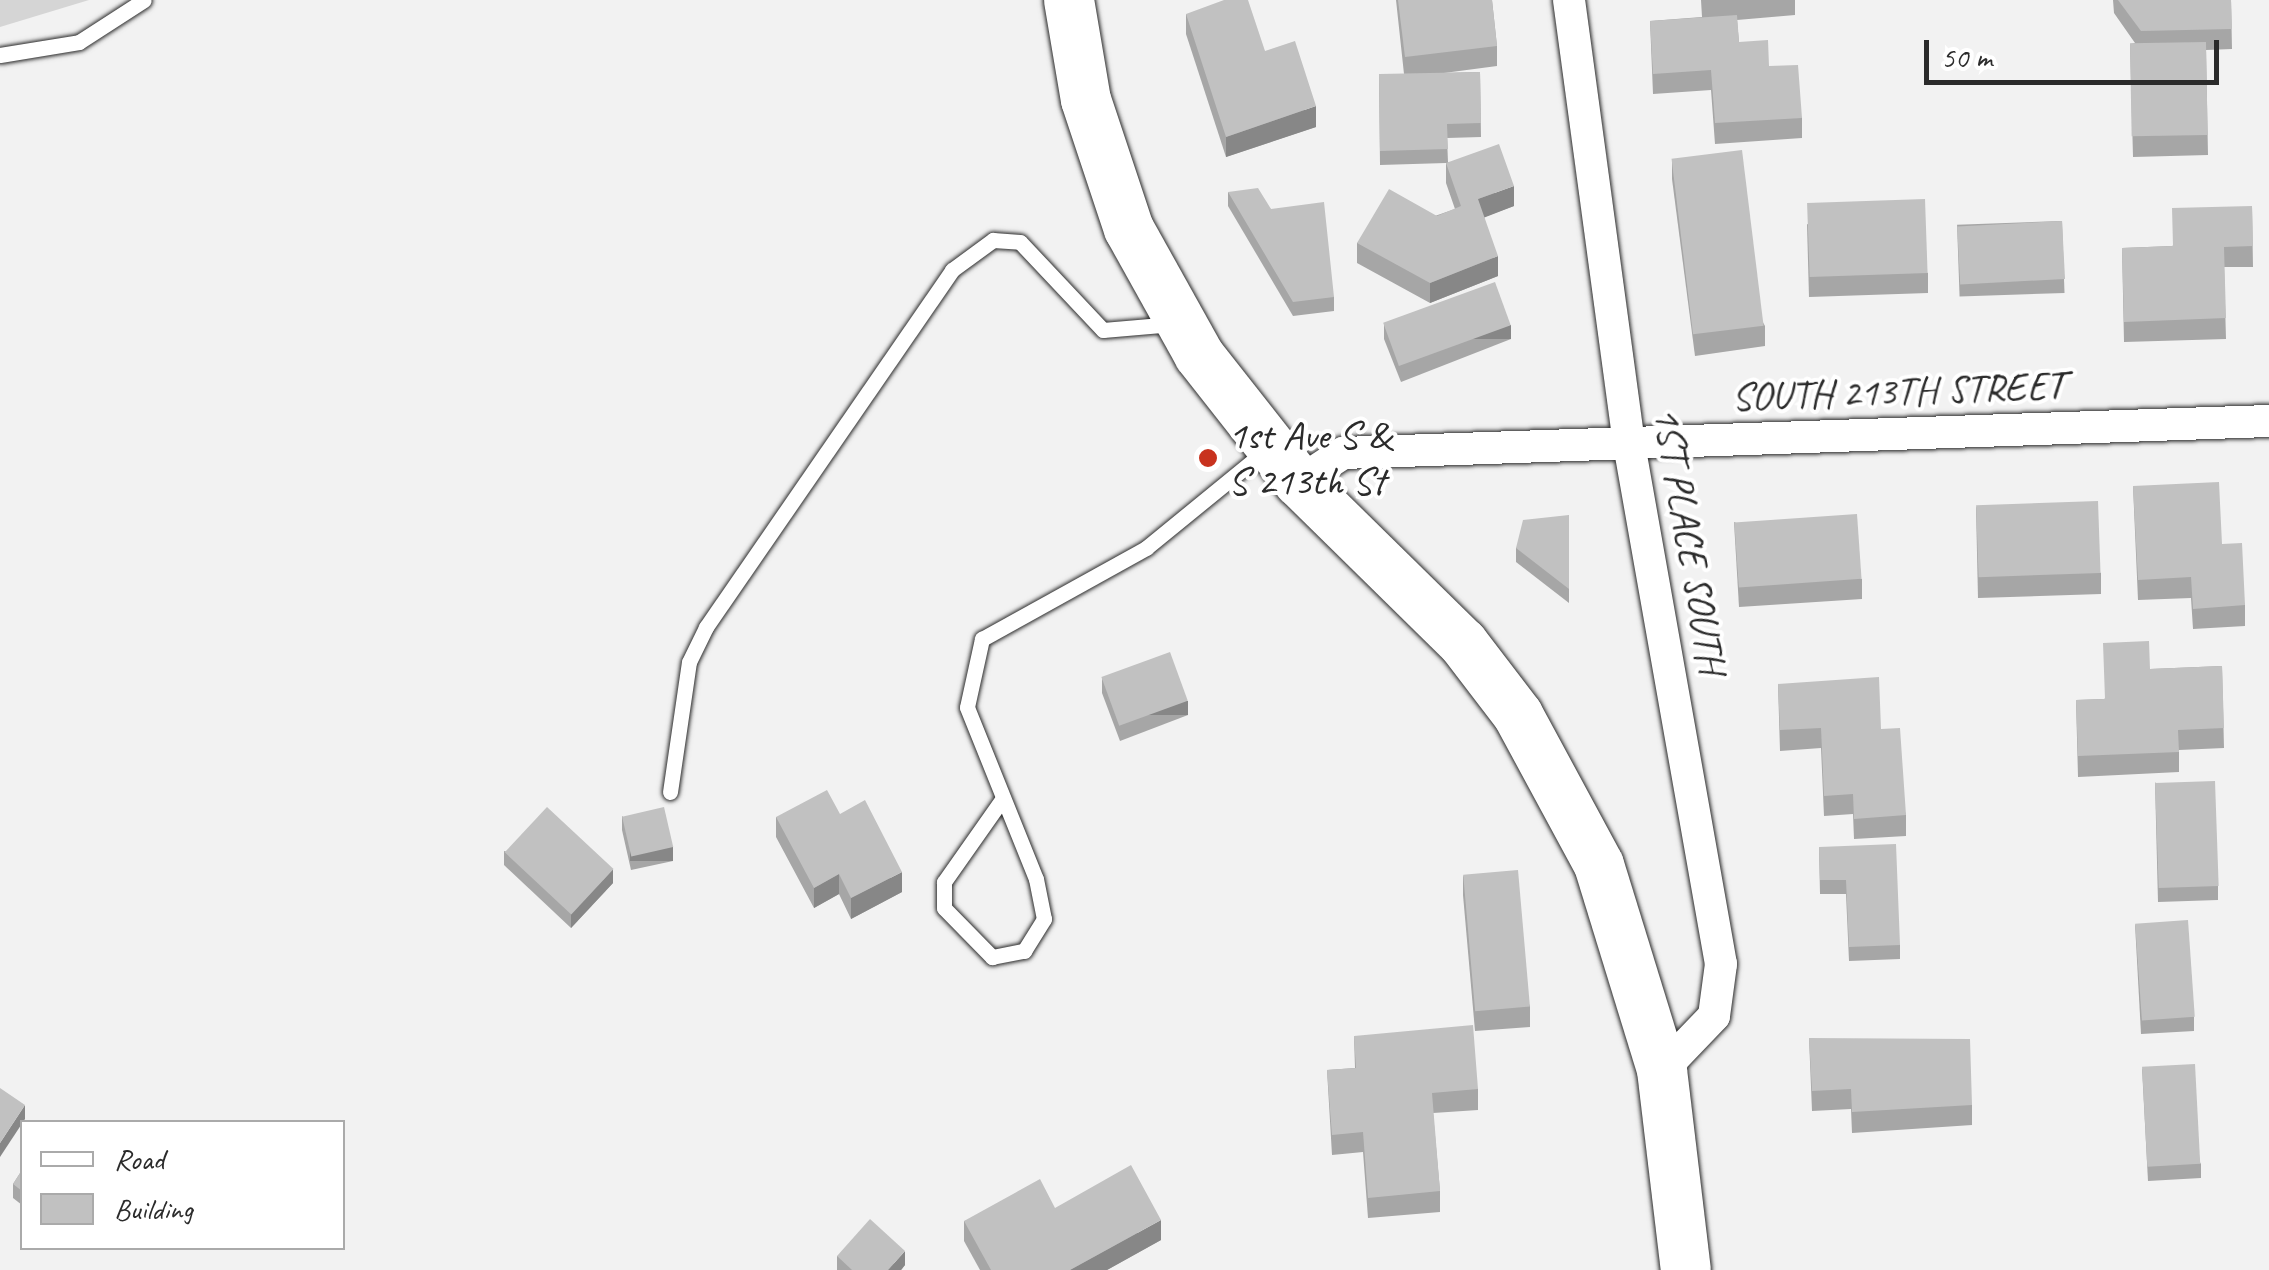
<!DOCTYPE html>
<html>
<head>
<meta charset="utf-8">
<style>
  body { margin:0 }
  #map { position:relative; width:2269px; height:1270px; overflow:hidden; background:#f2f2f2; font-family:Caveat,sans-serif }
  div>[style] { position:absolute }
  .green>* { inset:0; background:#d5d5d5 }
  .roads { filter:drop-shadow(0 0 2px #2b2b2b) drop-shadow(0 0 2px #2b2b2b) }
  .service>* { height:15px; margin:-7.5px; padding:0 7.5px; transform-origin:7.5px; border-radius:7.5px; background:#fff }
  .minor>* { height:32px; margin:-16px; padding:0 16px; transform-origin:16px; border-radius:16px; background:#fff }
  .primary>* { height:50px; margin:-25px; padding:0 25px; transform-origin:25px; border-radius:25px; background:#fff }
  .wall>* { inset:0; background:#a6a6a6; transform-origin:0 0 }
  .shaded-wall>* { inset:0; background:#878787; transform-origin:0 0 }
  .building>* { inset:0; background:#c1c1c1; transform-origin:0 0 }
  .dots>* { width:28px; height:28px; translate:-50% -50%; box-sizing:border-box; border:5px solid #fff; border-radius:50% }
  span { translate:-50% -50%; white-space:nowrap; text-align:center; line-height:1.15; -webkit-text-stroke:8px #fff; paint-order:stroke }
  .street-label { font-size:40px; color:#2b2b2b }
  .poi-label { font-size:40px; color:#2b2b2b }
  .left { translate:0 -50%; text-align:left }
  .legend { position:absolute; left:20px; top:1120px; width:325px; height:130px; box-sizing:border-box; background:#fff; border:2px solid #aaa; margin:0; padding:12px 18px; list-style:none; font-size:30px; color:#2b2b2b }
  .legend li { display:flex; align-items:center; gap:20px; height:50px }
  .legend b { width:50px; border:2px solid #aaa }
  .scale { position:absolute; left:1924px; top:40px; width:295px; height:45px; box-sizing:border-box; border:5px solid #2b2b2b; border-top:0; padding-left:12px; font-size:30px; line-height:35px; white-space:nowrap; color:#2b2b2b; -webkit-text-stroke:8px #fff; paint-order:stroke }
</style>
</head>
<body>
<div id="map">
  <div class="green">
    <i style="clip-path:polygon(0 0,89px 0,0 27px)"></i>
  </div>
  <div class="roads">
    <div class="service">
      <i style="left:0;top:55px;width:80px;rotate:-9.3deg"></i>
      <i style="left:79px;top:42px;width:77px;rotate:-32.9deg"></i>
      <i style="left:670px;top:792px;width:131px;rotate:-81.7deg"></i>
      <i style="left:689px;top:662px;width:39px;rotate:-64deg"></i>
      <i style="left:706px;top:627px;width:434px;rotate:-55.4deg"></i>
      <i style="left:952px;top:270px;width:51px;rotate:-36.2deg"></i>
      <i style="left:993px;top:240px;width:27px;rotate:4deg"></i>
      <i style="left:1020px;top:242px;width:121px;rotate:46.7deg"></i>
      <i style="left:1103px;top:330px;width:70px;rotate:-4.9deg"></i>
      <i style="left:1003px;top:798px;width:103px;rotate:125.1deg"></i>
      <i style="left:944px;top:882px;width:26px;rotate:90deg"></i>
      <i style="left:944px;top:908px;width:69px;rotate:45.6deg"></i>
      <i style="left:992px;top:957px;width:33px;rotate:-11deg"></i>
      <i style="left:1024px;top:951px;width:38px;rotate:-58deg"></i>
      <i style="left:1044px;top:919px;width:41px;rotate:-101.3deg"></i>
      <i style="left:1036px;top:879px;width:185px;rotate:-111.9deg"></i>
      <i style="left:967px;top:707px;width:70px;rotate:-77.6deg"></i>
      <i style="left:982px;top:639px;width:188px;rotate:-29deg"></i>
      <i style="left:1146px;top:548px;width:154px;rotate:-39.2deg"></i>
    </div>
    <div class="minor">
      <i style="left:1569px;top:0;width:448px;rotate:82.3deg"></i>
      <i style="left:1629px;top:444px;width:528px;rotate:79.97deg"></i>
      <i style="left:1721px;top:964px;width:52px;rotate:97.7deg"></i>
      <i style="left:1714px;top:1016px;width:75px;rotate:133.9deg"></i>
      <i style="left:1299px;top:482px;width:53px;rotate:-33.4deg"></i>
      <i style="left:1343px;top:453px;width:927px;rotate:-1.98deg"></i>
    </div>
    <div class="primary">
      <i style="left:1069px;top:0;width:101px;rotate:80.4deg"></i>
      <i style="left:1086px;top:100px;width:136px;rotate:71.6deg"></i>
      <i style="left:1129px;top:229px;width:144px;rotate:60.9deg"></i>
      <i style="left:1199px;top:355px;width:162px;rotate:51.8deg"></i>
      <i style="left:1299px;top:482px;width:230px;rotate:44.5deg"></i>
      <i style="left:1463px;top:643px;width:91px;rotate:52.6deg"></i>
      <i style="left:1518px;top:715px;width:170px;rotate:61.6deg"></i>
      <i style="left:1599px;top:865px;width:214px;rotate:72.9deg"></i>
      <i style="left:1662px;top:1070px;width:201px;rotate:83.2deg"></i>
    </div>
  </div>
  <div class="wall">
    <i style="clip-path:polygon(1396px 0,1492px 0,1497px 46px,1497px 66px,1444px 73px,1480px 72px,1481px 137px,1447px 138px,1448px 162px,1514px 206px,1484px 217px,1498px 276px,1430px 303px,1357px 263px,1357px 243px,1455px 209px,1446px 183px,1446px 163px,1380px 165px,1379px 74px,1404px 74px)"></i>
    <i style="clip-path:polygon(1701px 0,1795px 0,1795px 15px,1737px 20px,1739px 42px,1769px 66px,1802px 118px,1802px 138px,1715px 144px,1711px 90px,1653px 94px,1650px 21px,1702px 17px)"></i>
    <i style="clip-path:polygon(2113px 0,2231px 0,2232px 49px,2206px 50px,2208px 155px,2133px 157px,2130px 44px,2135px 43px,2114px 13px)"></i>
    <i style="clip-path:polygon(1186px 14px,1265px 51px,1316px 127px,1226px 157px,1186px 34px)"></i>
    <i style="clip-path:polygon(1672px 159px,1765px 326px,1765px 346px,1695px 356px,1672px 179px)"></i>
    <i style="clip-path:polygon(1228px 192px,1271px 209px,1334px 297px,1334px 311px,1293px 316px,1228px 206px)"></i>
    <i style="clip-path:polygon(2252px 206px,2253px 267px,2224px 267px,2226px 339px,2124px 342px,2122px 248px,2172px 246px)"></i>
    <i style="left:2062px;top:221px;width:72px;height:105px;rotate:88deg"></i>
    <i style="clip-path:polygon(1807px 224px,1928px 273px,1928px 293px,1809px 297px)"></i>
    <i style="clip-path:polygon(1384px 325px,1511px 339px,1401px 382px,1384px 339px)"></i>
    <i style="clip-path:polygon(2133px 486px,2222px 544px,2245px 605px,2245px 626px,2193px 629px,2191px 598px,2138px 600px)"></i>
    <i style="clip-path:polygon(1976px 507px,2101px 573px,2101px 594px,1978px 598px)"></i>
    <i style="clip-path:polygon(1569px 515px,1569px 603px,1516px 562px,1516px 548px)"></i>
    <i style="clip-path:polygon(1734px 522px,1862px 579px,1862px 599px,1739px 607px)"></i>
    <i style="clip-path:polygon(2222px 666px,2224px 748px,2179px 750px,2179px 772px,2078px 777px,2076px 700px,2104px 699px,2150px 669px)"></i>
    <i style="clip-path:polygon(1102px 679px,1188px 715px,1120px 741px,1102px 693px)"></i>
    <i style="clip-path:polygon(1778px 684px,1881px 729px,1906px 815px,1906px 836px,1854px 839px,1853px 814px,1824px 816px,1821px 748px,1780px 751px)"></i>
    <i style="clip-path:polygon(2155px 782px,2218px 886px,2218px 900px,2158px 902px)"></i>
    <i style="clip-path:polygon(840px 814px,902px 892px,851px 919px,839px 894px,814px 908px,776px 837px,776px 817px)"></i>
    <i style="clip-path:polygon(622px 816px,673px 861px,631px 870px,622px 830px)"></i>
    <i style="clip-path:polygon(1819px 847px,1900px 945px,1900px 959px,1849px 961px,1846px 894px,1820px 894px)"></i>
    <i style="clip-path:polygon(504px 851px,613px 883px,571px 928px,504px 865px)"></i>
    <i style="clip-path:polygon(1463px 875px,1530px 1006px,1530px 1027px,1475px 1031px,1463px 895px)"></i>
    <i style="clip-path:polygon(2135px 924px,2194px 1017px,2194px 1031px,2141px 1034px)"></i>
    <i style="clip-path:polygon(1354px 1036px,1478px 1089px,1478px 1110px,1433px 1113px,1440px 1191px,1440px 1212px,1368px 1218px,1363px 1152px,1332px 1155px,1327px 1070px,1355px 1068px)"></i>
    <i style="clip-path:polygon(1809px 1038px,1972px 1105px,1972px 1125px,1852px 1133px,1851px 1109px,1812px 1111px)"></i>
    <i style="clip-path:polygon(2142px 1068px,2201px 1164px,2201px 1178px,2148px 1181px)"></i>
    <i style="clip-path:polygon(22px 1170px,22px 1205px,13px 1198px,13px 1184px)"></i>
    <i style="clip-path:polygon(1055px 1208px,1161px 1240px,1107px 1270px,980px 1270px,964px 1241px,964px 1221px)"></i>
    <i style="clip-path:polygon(837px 1256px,905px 1265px,901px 1270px,837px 1270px)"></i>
  </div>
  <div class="shaded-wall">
    <i style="clip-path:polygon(1316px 106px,1316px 127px,1226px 157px,1226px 137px)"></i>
    <i style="clip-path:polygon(1514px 186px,1514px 206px,1478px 220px,1478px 199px)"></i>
    <i style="clip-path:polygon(1498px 256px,1498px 276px,1430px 303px,1430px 283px)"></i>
    <i style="left:1511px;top:325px;width:14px;height:118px;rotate:90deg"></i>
    <i style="left:1188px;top:701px;width:14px;height:73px;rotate:90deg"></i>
    <i style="left:673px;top:847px;width:14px;height:43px;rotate:90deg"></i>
    <i style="clip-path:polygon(613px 869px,613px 883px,571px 928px,571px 914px)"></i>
    <i style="clip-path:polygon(902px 872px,902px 892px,851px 919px,851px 898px)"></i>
    <i style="clip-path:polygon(839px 874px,839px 894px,814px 908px,814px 888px)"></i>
    <i style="clip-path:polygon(25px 1105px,25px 1119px,0 1157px,0 1143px)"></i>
    <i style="clip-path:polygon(1161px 1220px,1161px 1240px,1107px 1270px,1070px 1270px)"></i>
    <i style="clip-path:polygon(905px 1251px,905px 1265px,901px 1270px,888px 1270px)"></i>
  </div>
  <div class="building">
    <i style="clip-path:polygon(1224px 0,1248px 0,1265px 51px,1295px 41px,1316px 106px,1226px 137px,1186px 14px)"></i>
    <i style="clip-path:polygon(1398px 0,1492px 0,1497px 46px,1405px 57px)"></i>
    <i style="clip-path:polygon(2118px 0,2231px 0,2232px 29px,2141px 31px)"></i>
    <i style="clip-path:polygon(1737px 15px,1739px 42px,1768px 40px,1769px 66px,1798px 65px,1802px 118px,1715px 123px,1711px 70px,1653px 74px,1650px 21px)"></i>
    <i style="left:2206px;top:42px;width:93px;height:76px;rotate:89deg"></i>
    <i style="clip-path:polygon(1480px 72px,1481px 123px,1447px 124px,1448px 149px,1380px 151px,1379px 74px)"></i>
    <i style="clip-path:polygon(1499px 144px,1514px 186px,1478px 199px,1498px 256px,1430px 283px,1357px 243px,1389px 189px,1437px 216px,1461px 206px,1446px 163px)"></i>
    <i style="left:1742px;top:150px;width:177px;height:71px;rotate:83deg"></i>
    <i style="clip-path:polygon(1258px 188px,1271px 209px,1324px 202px,1334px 297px,1293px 302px,1228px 192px)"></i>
    <i style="left:1925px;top:199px;width:74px;height:118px;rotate:88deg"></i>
    <i style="clip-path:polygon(2252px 206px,2253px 246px,2224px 247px,2226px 318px,2124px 322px,2122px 248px,2173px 246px,2172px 208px)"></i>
    <i style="left:2062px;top:221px;width:58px;height:105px;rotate:87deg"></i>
    <i style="left:1495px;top:282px;width:46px;height:119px;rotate:70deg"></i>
    <i style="clip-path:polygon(2219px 482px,2222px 544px,2242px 543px,2245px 605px,2193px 609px,2191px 577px,2138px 580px,2133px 486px)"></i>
    <i style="left:2098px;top:501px;width:72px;height:122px;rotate:88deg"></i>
    <i style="left:1857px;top:514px;width:65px;height:123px;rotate:86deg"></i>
    <i style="clip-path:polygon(1569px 515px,1569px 589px,1516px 548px,1523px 520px)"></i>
    <i style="clip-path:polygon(2149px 641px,2150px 669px,2222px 666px,2224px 728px,2178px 730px,2179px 752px,2078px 756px,2076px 700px,2105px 699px,2103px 643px)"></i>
    <i style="left:1170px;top:652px;width:52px;height:73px;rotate:70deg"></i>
    <i style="clip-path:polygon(1879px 677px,1881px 729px,1900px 728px,1906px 815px,1854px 819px,1853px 794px,1824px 796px,1821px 728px,1780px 730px,1778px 684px)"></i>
    <i style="left:2215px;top:781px;width:105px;height:60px;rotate:88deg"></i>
    <i style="clip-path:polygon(827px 790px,840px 814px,865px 800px,902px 872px,851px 898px,839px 874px,814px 888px,776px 817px)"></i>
    <i style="left:547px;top:807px;width:91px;height:62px;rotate:43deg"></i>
    <i style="left:664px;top:807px;width:41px;height:43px;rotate:77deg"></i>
    <i style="clip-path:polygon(1896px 844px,1900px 945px,1849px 947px,1846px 880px,1820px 880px,1819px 847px)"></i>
    <i style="left:1518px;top:870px;width:137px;height:55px;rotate:85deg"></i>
    <i style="left:2188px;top:920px;width:97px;height:53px;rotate:86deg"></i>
    <i style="clip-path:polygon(1473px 1025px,1478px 1089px,1432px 1093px,1440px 1191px,1368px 1198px,1363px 1132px,1332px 1135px,1327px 1070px,1356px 1068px,1354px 1036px)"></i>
    <i style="clip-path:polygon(1809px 1038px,1970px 1039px,1972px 1105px,1852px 1112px,1851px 1089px,1812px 1091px)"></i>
    <i style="left:2195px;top:1064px;width:100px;height:53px;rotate:87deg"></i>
    <i style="clip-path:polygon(0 1088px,25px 1105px,0 1143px)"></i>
    <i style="clip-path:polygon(1131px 1165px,1161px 1220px,1070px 1270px,991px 1270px,964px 1221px,1040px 1179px,1055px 1208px)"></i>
    <i style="clip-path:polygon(22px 1170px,22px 1191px,13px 1184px)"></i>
    <i style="clip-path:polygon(870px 1219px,905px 1251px,888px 1270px,852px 1270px,837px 1256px)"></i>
  </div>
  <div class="dots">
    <i style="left:1208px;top:458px;background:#c8321e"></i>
  </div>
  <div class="street-label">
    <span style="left:1898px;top:391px;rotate:-2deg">SOUTH 213TH STREET</span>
    <span style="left:1690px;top:540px;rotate:80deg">1ST PLACE SOUTH</span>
  </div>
  <div class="poi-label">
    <span class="left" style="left:1228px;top:458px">1st Ave S &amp;<br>S 213th St</span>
  </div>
  <ul class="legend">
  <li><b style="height:12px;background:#fff"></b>Road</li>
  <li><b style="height:28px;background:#c1c1c1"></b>Building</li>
  </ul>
  <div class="scale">50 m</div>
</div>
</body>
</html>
